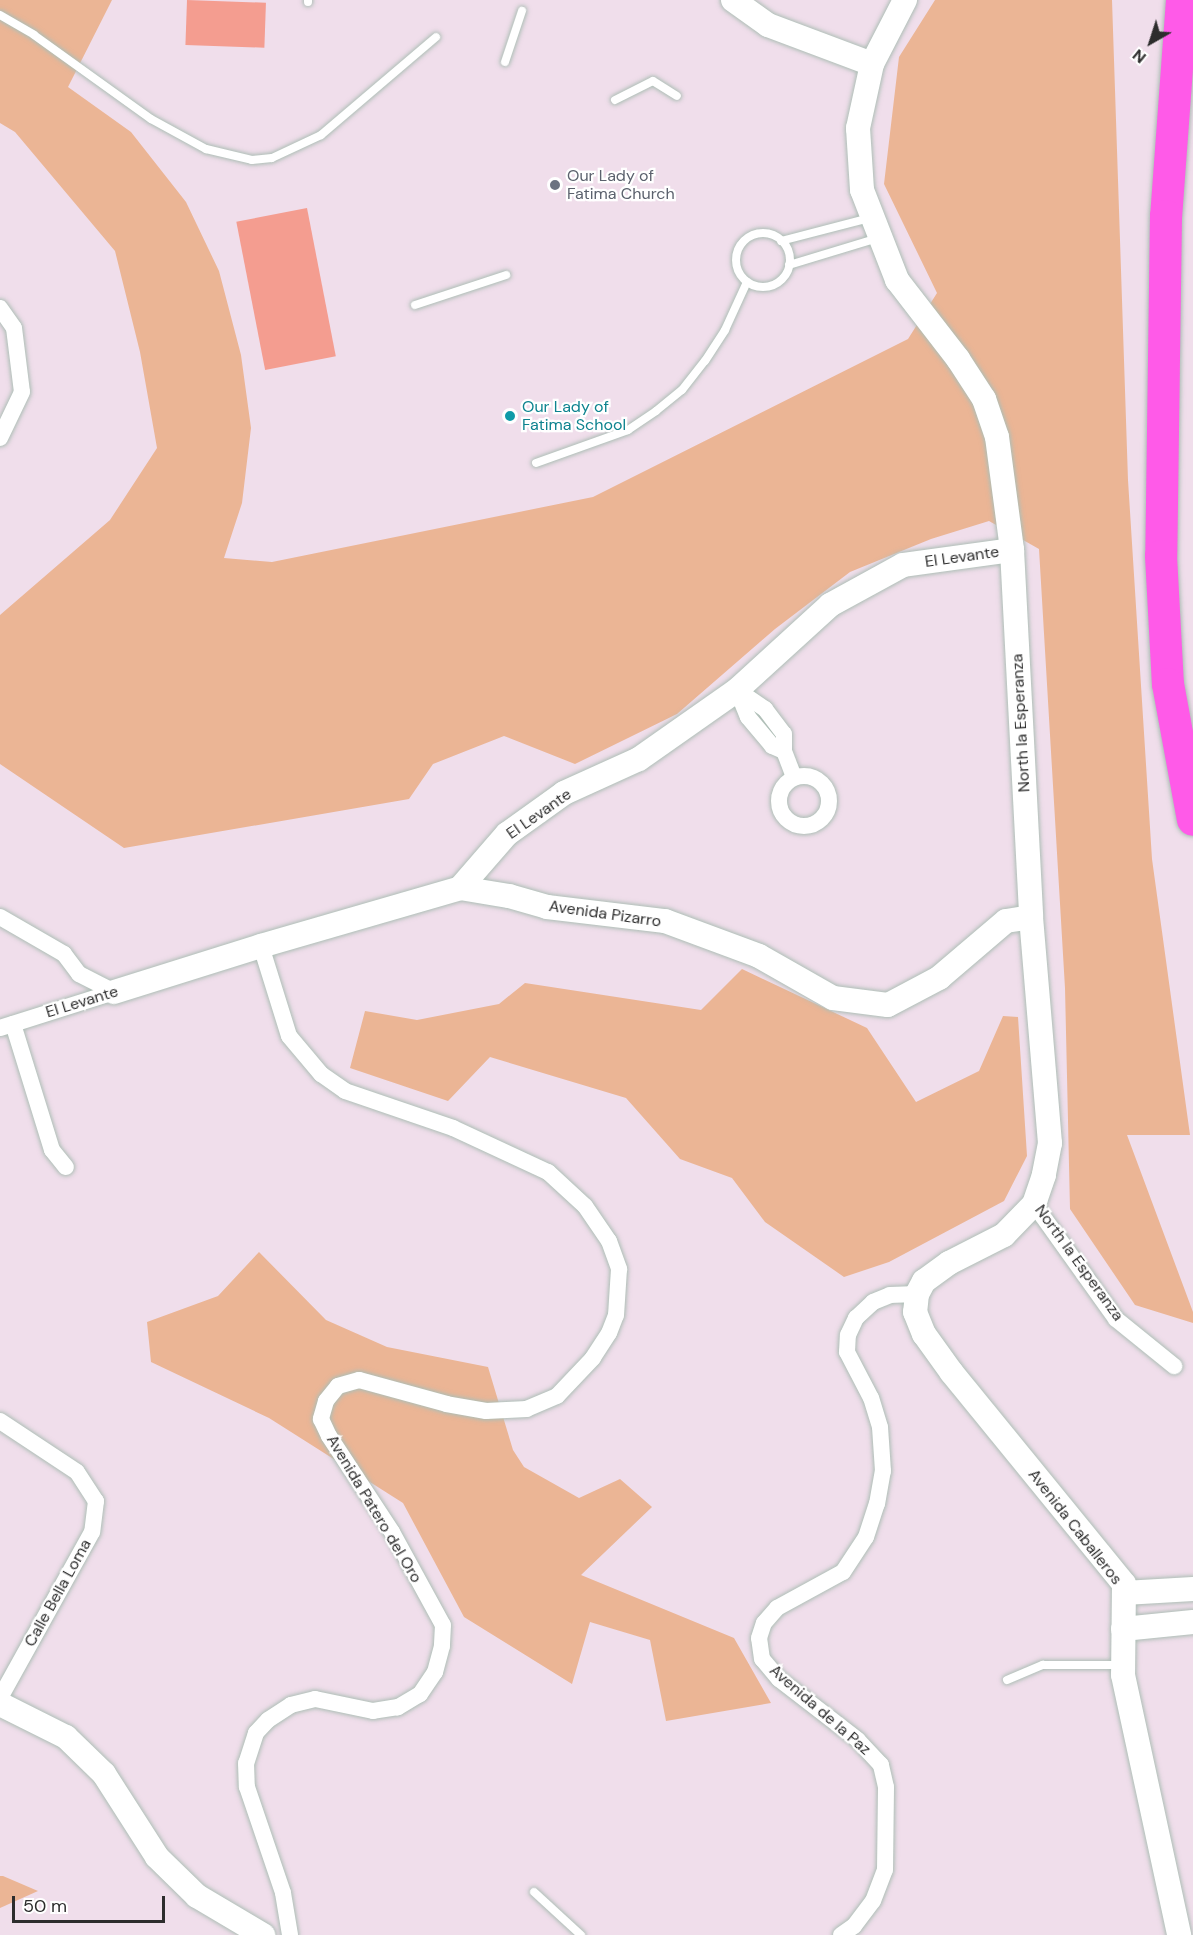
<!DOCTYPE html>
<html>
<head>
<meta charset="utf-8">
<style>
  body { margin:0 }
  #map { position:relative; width:1193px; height:1935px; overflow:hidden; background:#f0deeb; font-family:"DM Sans",sans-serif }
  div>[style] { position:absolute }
  .green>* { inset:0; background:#ebb595 }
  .pitch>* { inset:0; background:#f49d90; transform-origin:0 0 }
  .roads { filter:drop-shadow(0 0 2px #aebeb6) drop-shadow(0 0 2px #aebeb6) }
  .lane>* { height:8px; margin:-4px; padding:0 4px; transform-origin:4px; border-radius:4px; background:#fff }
  .lane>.ring { margin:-4px; padding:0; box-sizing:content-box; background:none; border:8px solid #fff; border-radius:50% }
  .street>* { height:16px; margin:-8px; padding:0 8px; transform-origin:8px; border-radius:8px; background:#fff }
  .street>.ring { margin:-8px; padding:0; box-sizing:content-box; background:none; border:16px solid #fff; border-radius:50% }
  .secondary>* { height:24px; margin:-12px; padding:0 12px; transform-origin:12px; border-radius:12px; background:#fff }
  .highway>* { height:32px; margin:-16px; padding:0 16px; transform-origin:16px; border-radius:16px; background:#ff5ae8 }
  .dots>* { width:16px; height:16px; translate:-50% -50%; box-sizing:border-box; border:3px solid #fff; border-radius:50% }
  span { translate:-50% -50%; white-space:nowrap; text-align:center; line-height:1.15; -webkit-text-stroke:4.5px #fff; paint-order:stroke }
  .worship-label { font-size:16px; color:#5b616d }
  .left { translate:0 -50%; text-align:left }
  .culture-label { font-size:16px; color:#0d838f }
  .street-label { font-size:16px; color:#2d2d2d }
  .north { position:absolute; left:1121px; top:12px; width:60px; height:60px; -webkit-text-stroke:4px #fff; paint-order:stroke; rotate:219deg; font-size:16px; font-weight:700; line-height:24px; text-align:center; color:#2d2d2d }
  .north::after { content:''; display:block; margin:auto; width:21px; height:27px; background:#2d2d2d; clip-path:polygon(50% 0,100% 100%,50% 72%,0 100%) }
  .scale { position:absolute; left:12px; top:1896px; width:153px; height:27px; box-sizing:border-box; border:3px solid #2d2d2d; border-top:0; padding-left:8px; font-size:18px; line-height:21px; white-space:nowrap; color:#2d2d2d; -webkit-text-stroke:4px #fff; paint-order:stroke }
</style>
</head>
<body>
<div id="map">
  <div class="green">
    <i style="clip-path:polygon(0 0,112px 0,68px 87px,131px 132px,186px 202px,219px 271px,241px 355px,251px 428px,242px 503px,224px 558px,272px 562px,593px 497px,908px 339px,937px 293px,884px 184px,899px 57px,935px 0,1112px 0,1128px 480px,1152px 859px,1190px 1135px,1127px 1135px,1193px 1312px,1193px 1323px,1135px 1305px,1070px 1209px,1065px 988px,1039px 549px,989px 521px,931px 539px,850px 572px,775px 629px,677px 714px,575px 764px,504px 736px,433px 764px,409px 799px,124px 848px,0 764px,0 615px,110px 520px,157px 448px,140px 352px,115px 251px,15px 132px,0 123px)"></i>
    <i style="clip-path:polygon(742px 969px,867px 1028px,916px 1102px,979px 1071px,1003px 1016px,1018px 1017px,1027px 1156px,1004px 1201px,889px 1262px,844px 1277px,765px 1222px,732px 1178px,680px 1159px,626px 1098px,490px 1057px,448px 1101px,350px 1068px,365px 1011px,417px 1020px,499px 1004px,525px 983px,701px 1010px)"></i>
    <i style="clip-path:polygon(259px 1252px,326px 1320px,387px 1347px,488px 1367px,513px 1450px,524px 1467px,579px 1498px,620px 1479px,652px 1507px,581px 1575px,734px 1638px,771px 1703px,666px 1721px,650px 1640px,590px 1622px,572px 1684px,464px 1617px,403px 1503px,269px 1418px,151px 1362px,147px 1322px,218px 1296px)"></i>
    <i style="clip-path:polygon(0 1876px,3px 1876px,38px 1891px,0 1908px)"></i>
  </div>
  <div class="pitch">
    <i style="left:187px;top:0;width:79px;height:45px;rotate:2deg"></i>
    <i style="left:307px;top:208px;width:151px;height:72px;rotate:79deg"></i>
  </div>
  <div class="roads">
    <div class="lane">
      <i style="left:308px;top:2px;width:2px;rotate:-90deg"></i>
      <i style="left:0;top:15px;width:39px;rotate:30deg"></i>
      <i style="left:34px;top:35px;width:144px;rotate:35.7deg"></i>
      <i style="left:151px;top:119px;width:63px;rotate:28.6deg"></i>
      <i style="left:206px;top:149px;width:47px;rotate:13.4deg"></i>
      <i style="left:252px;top:160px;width:20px;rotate:-6deg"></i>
      <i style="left:272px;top:158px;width:54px;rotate:-25.1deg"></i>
      <i style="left:321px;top:135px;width:151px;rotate:-40.4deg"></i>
      <i style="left:505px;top:62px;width:54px;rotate:-71.6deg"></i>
      <i style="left:615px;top:100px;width:42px;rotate:-26.6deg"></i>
      <i style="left:653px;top:81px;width:28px;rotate:32deg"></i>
      <i class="ring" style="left:736px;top:233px;width:46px;height:46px"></i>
      <i style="left:781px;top:241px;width:92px;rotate:-14.5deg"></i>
      <i style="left:789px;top:265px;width:93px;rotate:-16.9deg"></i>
      <i style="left:415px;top:305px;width:96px;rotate:-18.2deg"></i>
      <i style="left:536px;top:463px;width:98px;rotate:-19.7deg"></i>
      <i style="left:628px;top:430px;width:34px;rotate:-34deg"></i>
      <i style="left:656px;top:411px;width:33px;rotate:-39deg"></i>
      <i style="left:682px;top:390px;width:37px;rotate:-52deg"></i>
      <i style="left:705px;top:361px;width:37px;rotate:-57deg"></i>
      <i style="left:725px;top:330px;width:53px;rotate:-65.4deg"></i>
      <i style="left:1007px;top:1680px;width:39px;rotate:-23deg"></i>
      <i style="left:1043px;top:1665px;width:79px"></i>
      <i style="left:534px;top:1892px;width:64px;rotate:42.5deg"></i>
    </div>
    <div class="street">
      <i style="left:0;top:308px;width:24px;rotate:55deg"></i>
      <i style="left:14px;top:328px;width:64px;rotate:82.9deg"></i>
      <i style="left:22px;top:392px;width:51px;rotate:115.6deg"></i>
      <i style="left:737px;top:690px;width:34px;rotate:34deg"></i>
      <i style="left:765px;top:709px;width:31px;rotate:53deg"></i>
      <i style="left:784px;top:734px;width:17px;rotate:90deg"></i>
      <i style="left:784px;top:751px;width:28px;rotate:69deg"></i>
      <i style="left:737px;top:690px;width:29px;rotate:68deg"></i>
      <i style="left:748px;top:717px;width:38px;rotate:50deg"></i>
      <i style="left:772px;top:746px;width:13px;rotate:23deg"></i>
      <i class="ring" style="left:779px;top:776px;width:34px;height:34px"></i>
      <i style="left:0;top:917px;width:74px;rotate:30deg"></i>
      <i style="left:64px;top:954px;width:25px;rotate:53deg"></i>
      <i style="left:79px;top:974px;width:39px;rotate:27deg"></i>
      <i style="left:261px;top:946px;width:94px;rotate:72.7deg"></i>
      <i style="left:289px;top:1036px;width:50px;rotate:49.9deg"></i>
      <i style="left:321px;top:1074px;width:29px;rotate:35deg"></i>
      <i style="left:345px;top:1091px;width:114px;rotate:18.9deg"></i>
      <i style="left:453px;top:1128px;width:105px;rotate:24.9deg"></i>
      <i style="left:548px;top:1172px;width:50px;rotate:42.6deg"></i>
      <i style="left:585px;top:1206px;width:42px;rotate:55.6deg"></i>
      <i style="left:609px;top:1241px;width:30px;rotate:70deg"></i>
      <i style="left:619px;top:1269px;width:46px;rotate:93.7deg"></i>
      <i style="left:616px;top:1315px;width:19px;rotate:111deg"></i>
      <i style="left:609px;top:1333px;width:30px;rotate:123deg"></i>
      <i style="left:593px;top:1358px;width:52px;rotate:133.5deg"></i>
      <i style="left:557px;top:1396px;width:33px;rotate:157deg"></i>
      <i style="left:527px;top:1409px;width:41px;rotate:177.2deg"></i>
      <i style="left:486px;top:1411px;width:40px;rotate:-170deg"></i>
      <i style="left:447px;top:1404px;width:91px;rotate:-164.7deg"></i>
      <i style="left:359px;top:1380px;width:22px;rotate:164deg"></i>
      <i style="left:338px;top:1386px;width:19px;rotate:129deg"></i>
      <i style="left:326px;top:1401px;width:19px;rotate:106deg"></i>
      <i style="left:321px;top:1419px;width:19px;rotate:65deg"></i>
      <i style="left:329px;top:1436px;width:115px;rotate:56.7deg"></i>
      <i style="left:392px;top:1532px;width:106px;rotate:61.3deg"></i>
      <i style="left:443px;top:1625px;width:21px;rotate:93deg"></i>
      <i style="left:442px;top:1646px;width:27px;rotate:105deg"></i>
      <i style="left:435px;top:1672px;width:27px;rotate:124deg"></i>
      <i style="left:420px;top:1694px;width:26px;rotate:149deg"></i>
      <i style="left:398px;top:1707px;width:25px;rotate:171deg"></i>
      <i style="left:373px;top:1711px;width:59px;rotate:-168.3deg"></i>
      <i style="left:315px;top:1699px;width:25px;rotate:166deg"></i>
      <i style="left:291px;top:1705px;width:27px;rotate:147deg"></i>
      <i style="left:268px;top:1720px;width:18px;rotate:133deg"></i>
      <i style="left:256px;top:1733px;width:32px;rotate:108deg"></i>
      <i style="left:246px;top:1763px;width:24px;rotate:88deg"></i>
      <i style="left:247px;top:1787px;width:112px;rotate:71.2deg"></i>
      <i style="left:283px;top:1893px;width:43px;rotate:80.5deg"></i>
      <i style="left:13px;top:1024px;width:132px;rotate:72.8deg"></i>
      <i style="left:52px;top:1150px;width:22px;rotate:51deg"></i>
      <i style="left:0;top:1028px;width:120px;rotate:-17.5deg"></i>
      <i style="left:1034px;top:1204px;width:141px;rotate:54.5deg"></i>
      <i style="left:1116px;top:1319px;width:75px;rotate:39deg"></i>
      <i style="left:0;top:1421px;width:92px;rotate:33.5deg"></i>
      <i style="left:77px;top:1472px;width:35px;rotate:57deg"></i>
      <i style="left:96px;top:1501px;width:31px;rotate:97deg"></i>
      <i style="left:92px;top:1532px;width:190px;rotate:119deg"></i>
      <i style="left:841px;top:1935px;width:16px;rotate:-35deg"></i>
      <i style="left:854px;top:1926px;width:31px;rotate:-53deg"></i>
      <i style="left:873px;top:1901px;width:33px;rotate:-69deg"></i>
      <i style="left:885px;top:1870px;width:83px;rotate:-89.3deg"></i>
      <i style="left:886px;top:1787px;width:23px;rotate:-103deg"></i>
      <i style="left:881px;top:1765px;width:34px;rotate:-133deg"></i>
      <i style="left:858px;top:1740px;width:100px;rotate:-142.3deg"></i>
      <i style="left:779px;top:1679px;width:26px;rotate:-130deg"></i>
      <i style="left:762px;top:1659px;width:21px;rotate:-98deg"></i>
      <i style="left:759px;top:1638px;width:16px;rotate:-72deg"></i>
      <i style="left:764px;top:1623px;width:20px;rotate:-49deg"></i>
      <i style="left:777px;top:1608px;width:75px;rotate:-28.6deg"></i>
      <i style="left:843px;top:1572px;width:42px;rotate:-56.7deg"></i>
      <i style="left:866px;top:1537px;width:35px;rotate:-72deg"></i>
      <i style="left:877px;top:1504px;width:34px;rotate:-80deg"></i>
      <i style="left:883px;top:1471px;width:44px;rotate:-93.9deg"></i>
      <i style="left:880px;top:1427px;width:30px;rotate:-107deg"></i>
      <i style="left:871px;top:1398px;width:52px;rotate:-117.6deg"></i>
      <i style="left:847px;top:1352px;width:17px;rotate:-87deg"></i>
      <i style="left:848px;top:1335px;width:19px;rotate:-65deg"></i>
      <i style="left:856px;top:1318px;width:23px;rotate:-43deg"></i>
      <i style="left:873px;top:1302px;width:18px;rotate:-22deg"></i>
      <i style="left:890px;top:1295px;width:27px;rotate:-2deg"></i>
    </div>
    <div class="secondary">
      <i style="left:733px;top:0;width:43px;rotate:35.5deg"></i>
      <i style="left:768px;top:25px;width:111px;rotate:20.6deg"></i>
      <i style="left:905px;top:0;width:72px;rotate:117.3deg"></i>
      <i style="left:872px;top:64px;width:66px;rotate:102.3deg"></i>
      <i style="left:858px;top:128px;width:62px;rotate:86.3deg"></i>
      <i style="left:862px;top:190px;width:97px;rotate:68.7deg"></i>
      <i style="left:897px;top:280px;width:100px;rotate:52.3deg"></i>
      <i style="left:958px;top:359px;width:48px;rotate:57deg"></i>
      <i style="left:984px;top:399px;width:40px;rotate:71.1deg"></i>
      <i style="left:997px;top:437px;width:114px;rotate:82.4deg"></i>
      <i style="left:1012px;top:550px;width:367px;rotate:87deg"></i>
      <i style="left:1031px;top:917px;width:227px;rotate:85.2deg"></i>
      <i style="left:1050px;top:1143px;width:33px;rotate:101deg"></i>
      <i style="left:1044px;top:1175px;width:31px;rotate:109deg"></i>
      <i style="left:1034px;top:1204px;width:43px;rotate:134.1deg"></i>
      <i style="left:1004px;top:1235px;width:62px;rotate:153deg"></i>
      <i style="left:949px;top:1263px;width:31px;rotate:144deg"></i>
      <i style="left:924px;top:1281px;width:15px;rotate:118deg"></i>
      <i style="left:917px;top:1294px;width:18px;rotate:96deg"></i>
      <i style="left:915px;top:1312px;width:24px;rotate:68deg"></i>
      <i style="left:924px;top:1334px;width:48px;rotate:54.3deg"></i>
      <i style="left:952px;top:1373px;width:272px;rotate:50.8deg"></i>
      <i style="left:1124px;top:1584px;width:91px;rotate:90.6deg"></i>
      <i style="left:1123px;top:1675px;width:266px;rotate:77.8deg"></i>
      <i style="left:460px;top:888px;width:50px;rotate:9.3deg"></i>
      <i style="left:509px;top:896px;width:40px;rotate:16deg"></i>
      <i style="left:547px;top:907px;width:119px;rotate:6.8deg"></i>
      <i style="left:665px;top:921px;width:100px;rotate:20.4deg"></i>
      <i style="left:759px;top:956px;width:85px;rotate:29.6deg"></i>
      <i style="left:833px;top:998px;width:55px;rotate:7.3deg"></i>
      <i style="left:888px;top:1005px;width:58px;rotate:-27.9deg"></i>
      <i style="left:939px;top:978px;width:88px;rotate:-40.4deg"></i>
      <i style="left:1006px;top:921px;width:25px;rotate:-9deg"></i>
      <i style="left:114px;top:992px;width:154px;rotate:-17.4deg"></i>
      <i style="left:261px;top:946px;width:207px;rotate:-16.2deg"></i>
      <i style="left:460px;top:888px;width:72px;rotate:-49deg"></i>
      <i style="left:507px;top:834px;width:70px;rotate:-35.7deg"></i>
      <i style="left:564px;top:793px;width:82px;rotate:-24.4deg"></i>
      <i style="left:639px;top:759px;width:120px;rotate:-35.1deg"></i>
      <i style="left:737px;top:690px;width:126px;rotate:-42.4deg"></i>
      <i style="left:830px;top:605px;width:83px;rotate:-28.7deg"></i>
      <i style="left:903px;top:565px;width:110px;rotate:-7.8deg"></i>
      <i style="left:1124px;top:1593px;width:69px;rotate:-3.3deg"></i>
      <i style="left:1123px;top:1629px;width:70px;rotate:-5.7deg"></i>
      <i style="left:0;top:1704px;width:74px;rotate:26.6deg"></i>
      <i style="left:66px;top:1737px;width:53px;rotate:44.2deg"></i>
      <i style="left:104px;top:1774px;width:98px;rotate:57.4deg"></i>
      <i style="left:157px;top:1857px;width:56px;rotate:44.3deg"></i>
      <i style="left:197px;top:1896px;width:77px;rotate:30.6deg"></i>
    </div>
    <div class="highway">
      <i style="left:1182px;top:0;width:217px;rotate:94.2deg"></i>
      <i style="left:1166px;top:216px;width:340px;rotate:90.8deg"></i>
      <i style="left:1161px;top:556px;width:128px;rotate:86.9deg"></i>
      <i style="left:1168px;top:684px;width:138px;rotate:79.6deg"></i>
    </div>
  </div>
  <div class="dots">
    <i style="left:555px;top:185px;background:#6b7280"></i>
    <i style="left:510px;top:416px;background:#0f9aa8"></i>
  </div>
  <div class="worship-label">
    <span class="left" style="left:567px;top:185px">Our Lady of<br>Fatima Church</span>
  </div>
  <div class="culture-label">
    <span class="left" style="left:522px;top:416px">Our Lady of<br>Fatima School</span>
  </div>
  <div class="street-label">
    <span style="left:962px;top:557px;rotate:-8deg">El Levante</span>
    <span style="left:1021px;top:723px;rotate:-93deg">North la Esperanza</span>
    <span style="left:539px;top:814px;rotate:-35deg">El Levante</span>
    <span style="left:605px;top:914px;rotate:8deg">Avenida Pizarro</span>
    <span style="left:82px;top:1002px;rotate:-17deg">El Levante</span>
    <span style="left:1079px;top:1263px;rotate:54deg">North la Esperanza</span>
    <span style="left:374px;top:1509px;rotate:59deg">Avenida Patero del Oro</span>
    <span style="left:1075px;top:1527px;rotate:52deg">Avenida Caballeros</span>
    <span style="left:58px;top:1593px;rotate:-61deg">Calle Bella Loma</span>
    <span style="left:820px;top:1710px;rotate:41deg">Avenida de la Paz</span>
  </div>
  <div class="north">N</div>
  <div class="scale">50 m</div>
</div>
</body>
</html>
